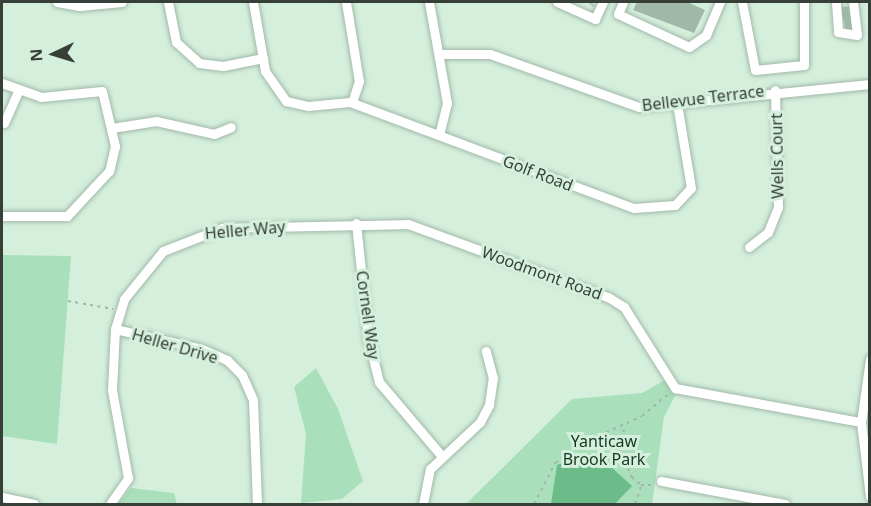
<!DOCTYPE html>
<html>
<head>
<meta charset="utf-8">
<style>
  body { margin:0 }
  #map { position:relative; width:871px; height:506px; overflow:hidden; background:#d5efdd; font-family:"Noto Sans",sans-serif }
  div>[style] { position:absolute }
  .green>* { inset:0; background:#a9dfbb }
  .water>* { inset:0; background:#6bbc89 }
  .building>* { inset:0; background:#a0b8a7 }
  .minor-tunnel>* { height:9px; margin-top:-4.5px; transform-origin:0; background:repeating-linear-gradient(90deg,#b5ccbc 0 9px,transparent 0 13.5px) }
  .path>* { height:1.5px; margin-top:-0.75px; transform-origin:0; background:repeating-linear-gradient(90deg,#a1b6a7 0 3px,transparent 0 7.5px) }
  .roads { filter:drop-shadow(0 0 2px #a1b9a8) drop-shadow(0 0 2px #a1b9a8) }
  .minor>* { height:9px; margin:-4.5px; padding:0 4.5px; transform-origin:4.5px; border-radius:4.5px; background:#fff }
  span { translate:-50% -50%; white-space:nowrap; text-align:center; line-height:1.15; -webkit-text-stroke:6px #d5efdd; paint-order:stroke }
  .street-label { font-size:16px; color:#364039 }
  .park-label { font-size:16px; color:#143722 }
  .frame { position:absolute; inset:0; border:3px solid #364039; pointer-events:none }
  .north { position:absolute; left:24px; top:24px; width:60px; height:60px; -webkit-text-stroke:4px #d5efdd; paint-order:stroke; rotate:266deg; font-size:16px; font-weight:700; line-height:24px; text-align:center; color:#364039 }
  .north::after { content:''; display:block; margin:auto; width:21px; height:27px; background:#364039; clip-path:polygon(50% 0,100% 100%,50% 72%,0 100%) }
</style>
</head>
<body>
<div id="map">
  <div class="green">
    <i style="clip-path:polygon(2px 255px,71px 256px,57px 444px,2px 436px)"></i>
    <i style="clip-path:polygon(316px 368px,338px 409px,363px 481px,342px 499px,301px 503px,306px 434px,294px 387px)"></i>
    <i style="clip-path:polygon(667px 379px,680px 386px,664px 417px,652px 504px,466px 504px,572px 399px,642px 393px)"></i>
    <i style="clip-path:polygon(131px 488px,174px 493px,177px 504px,118px 504px)"></i>
  </div>
  <div class="water">
    <i style="clip-path:polygon(588px 454px,600px 457px,632px 486px,615px 504px,551px 504px,557px 465px)"></i>
  </div>
  <div class="building">
    <i style="clip-path:polygon(637px 2px,687px 2px,705px 10px,694px 33px,633px 10px)"></i>
    <i style="clip-path:polygon(856px 6px,852px 30px,846px 30px,840px 7px)"></i>
  </div>
  <div class="minor-tunnel">
    <i style="left:590px;top:4px;width:3px;rotate:-45deg"></i>
  </div>
  <div class="path">
    <i style="left:68px;top:301px;width:46px;rotate:10.1deg"></i>
    <i style="left:580px;top:445px;width:39px;rotate:4deg"></i>
    <i style="left:619px;top:448px;width:32px;rotate:66deg"></i>
    <i style="left:632px;top:477px;width:12px;rotate:42deg"></i>
    <i style="left:641px;top:485px;width:14px"></i>
    <i style="left:619px;top:447px;width:22px;rotate:-74deg"></i>
    <i style="left:534px;top:504px;width:46px;rotate:-62.9deg"></i>
    <i style="left:555px;top:463px;width:30px;rotate:-37deg"></i>
    <i style="left:579px;top:445px;width:69px;rotate:-24.7deg"></i>
    <i style="left:642px;top:416px;width:35px;rotate:-40deg"></i>
    <i style="left:635px;top:504px;width:19px;rotate:-72deg"></i>
  </div>
  <div class="roads">
    <div class="minor">
      <i style="left:57px;top:2px;width:23px;rotate:10deg"></i>
      <i style="left:80px;top:6px;width:42px;rotate:-5.4deg"></i>
      <i style="left:168px;top:2px;width:41px;rotate:78.7deg"></i>
      <i style="left:176px;top:42px;width:31px;rotate:42deg"></i>
      <i style="left:199px;top:63px;width:24px;rotate:7deg"></i>
      <i style="left:223px;top:66px;width:41px;rotate:-11.3deg"></i>
      <i style="left:253px;top:2px;width:70px;rotate:80.1deg"></i>
      <i style="left:265px;top:71px;width:37px;rotate:55deg"></i>
      <i style="left:286px;top:101px;width:23px;rotate:13deg"></i>
      <i style="left:308px;top:106px;width:42px;rotate:-5.4deg"></i>
      <i style="left:350px;top:102px;width:303px;rotate:20.5deg"></i>
      <i style="left:634px;top:208px;width:41px;rotate:-4.2deg"></i>
      <i style="left:675px;top:205px;width:23px;rotate:-47deg"></i>
      <i style="left:691px;top:188px;width:86px;rotate:-99.4deg"></i>
      <i style="left:346px;top:2px;width:80px;rotate:80.7deg"></i>
      <i style="left:359px;top:81px;width:22px;rotate:108deg"></i>
      <i style="left:429px;top:2px;width:103px;rotate:79.9deg"></i>
      <i style="left:447px;top:103px;width:33px;rotate:104deg"></i>
      <i style="left:557px;top:2px;width:42px;rotate:24.1deg"></i>
      <i style="left:595px;top:19px;width:19px;rotate:-65deg"></i>
      <i style="left:623px;top:2px;width:13px;rotate:113deg"></i>
      <i style="left:618px;top:14px;width:78px;rotate:24.9deg"></i>
      <i style="left:689px;top:47px;width:21px;rotate:-35deg"></i>
      <i style="left:706px;top:35px;width:36px;rotate:-67deg"></i>
      <i style="left:742px;top:2px;width:69px;rotate:79.2deg"></i>
      <i style="left:755px;top:70px;width:49px;rotate:-5.8deg"></i>
      <i style="left:804px;top:65px;width:63px;rotate:-90deg"></i>
      <i style="left:836px;top:2px;width:30px;rotate:86deg"></i>
      <i style="left:838px;top:32px;width:19px;rotate:9deg"></i>
      <i style="left:853px;top:2px;width:33px;rotate:83deg"></i>
      <i style="left:439px;top:54px;width:51px"></i>
      <i style="left:490px;top:54px;width:158px;rotate:19.6deg"></i>
      <i style="left:639px;top:107px;width:232px;rotate:-5.7deg"></i>
      <i style="left:2px;top:83px;width:41px;rotate:19.7deg"></i>
      <i style="left:41px;top:97px;width:61px;rotate:-5.6deg"></i>
      <i style="left:102px;top:91px;width:57px;rotate:76.7deg"></i>
      <i style="left:115px;top:146px;width:26px;rotate:103deg"></i>
      <i style="left:109px;top:171px;width:62px;rotate:133deg"></i>
      <i style="left:67px;top:216px;width:65px;rotate:180deg"></i>
      <i style="left:4px;top:123px;width:34px;rotate:-66deg"></i>
      <i style="left:112px;top:128px;width:45px;rotate:-9deg"></i>
      <i style="left:156px;top:121px;width:59px;rotate:12.6deg"></i>
      <i style="left:214px;top:134px;width:18px;rotate:-22deg"></i>
      <i style="left:356px;top:223px;width:116px;rotate:84deg"></i>
      <i style="left:368px;top:338px;width:45px;rotate:76deg"></i>
      <i style="left:379px;top:382px;width:96px;rotate:49.7deg"></i>
      <i style="left:749px;top:247px;width:24px;rotate:-38deg"></i>
      <i style="left:768px;top:232px;width:27px;rotate:-68deg"></i>
      <i style="left:778px;top:207px;width:117px;rotate:-91.5deg"></i>
      <i style="left:115px;top:329px;width:89px;rotate:12.9deg"></i>
      <i style="left:202px;top:349px;width:27px;rotate:24deg"></i>
      <i style="left:227px;top:360px;width:21px;rotate:45deg"></i>
      <i style="left:242px;top:375px;width:27px;rotate:66deg"></i>
      <i style="left:253px;top:400px;width:104px;rotate:87.8deg"></i>
      <i style="left:870px;top:359px;width:64px;rotate:98.1deg"></i>
      <i style="left:861px;top:422px;width:75px;rotate:83.1deg"></i>
      <i style="left:661px;top:481px;width:126px;rotate:10.5deg"></i>
      <i style="left:2px;top:497px;width:33px;rotate:12deg"></i>
      <i style="left:110px;top:504px;width:32px;rotate:-55deg"></i>
      <i style="left:128px;top:478px;width:89px;rotate:-100.3deg"></i>
      <i style="left:112px;top:390px;width:61px;rotate:-87.2deg"></i>
      <i style="left:115px;top:329px;width:31px;rotate:-73deg"></i>
      <i style="left:124px;top:299px;width:62px;rotate:-50.9deg"></i>
      <i style="left:163px;top:251px;width:63px;rotate:-21.3deg"></i>
      <i style="left:222px;top:228px;width:186px;rotate:-1.2deg"></i>
      <i style="left:408px;top:224px;width:213px;rotate:20.1deg"></i>
      <i style="left:608px;top:297px;width:19px;rotate:32deg"></i>
      <i style="left:624px;top:307px;width:96px;rotate:57.8deg"></i>
      <i style="left:675px;top:388px;width:189px;rotate:10.4deg"></i>
      <i style="left:423px;top:504px;width:36px;rotate:-79deg"></i>
      <i style="left:430px;top:469px;width:69px;rotate:-43.2deg"></i>
      <i style="left:480px;top:422px;width:19px;rotate:-62deg"></i>
      <i style="left:489px;top:405px;width:27px;rotate:-82deg"></i>
      <i style="left:493px;top:378px;width:28px;rotate:-105deg"></i>
    </div>
  </div>
  <div class="street-label">
    <span style="left:703px;top:98px;rotate:-7deg">Bellevue Terrace</span>
    <span style="left:777px;top:156px;rotate:-91deg">Wells Court</span>
    <span style="left:538px;top:173px;rotate:21deg">Golf Road</span>
    <span style="left:245px;top:230px;rotate:-5deg">Heller Way</span>
    <span style="left:542px;top:273px;rotate:20deg">Woodmont Road</span>
    <span style="left:368px;top:315px;rotate:82deg">Cornell Way</span>
    <span style="left:175px;top:346px;rotate:16deg">Heller Drive</span>
  </div>
  <div class="park-label">
    <span style="left:604px;top:450px">Yanticaw<br>Brook Park</span>
  </div>
  <div class="frame"></div>
  <div class="north">N</div>
</div>
</body>
</html>
